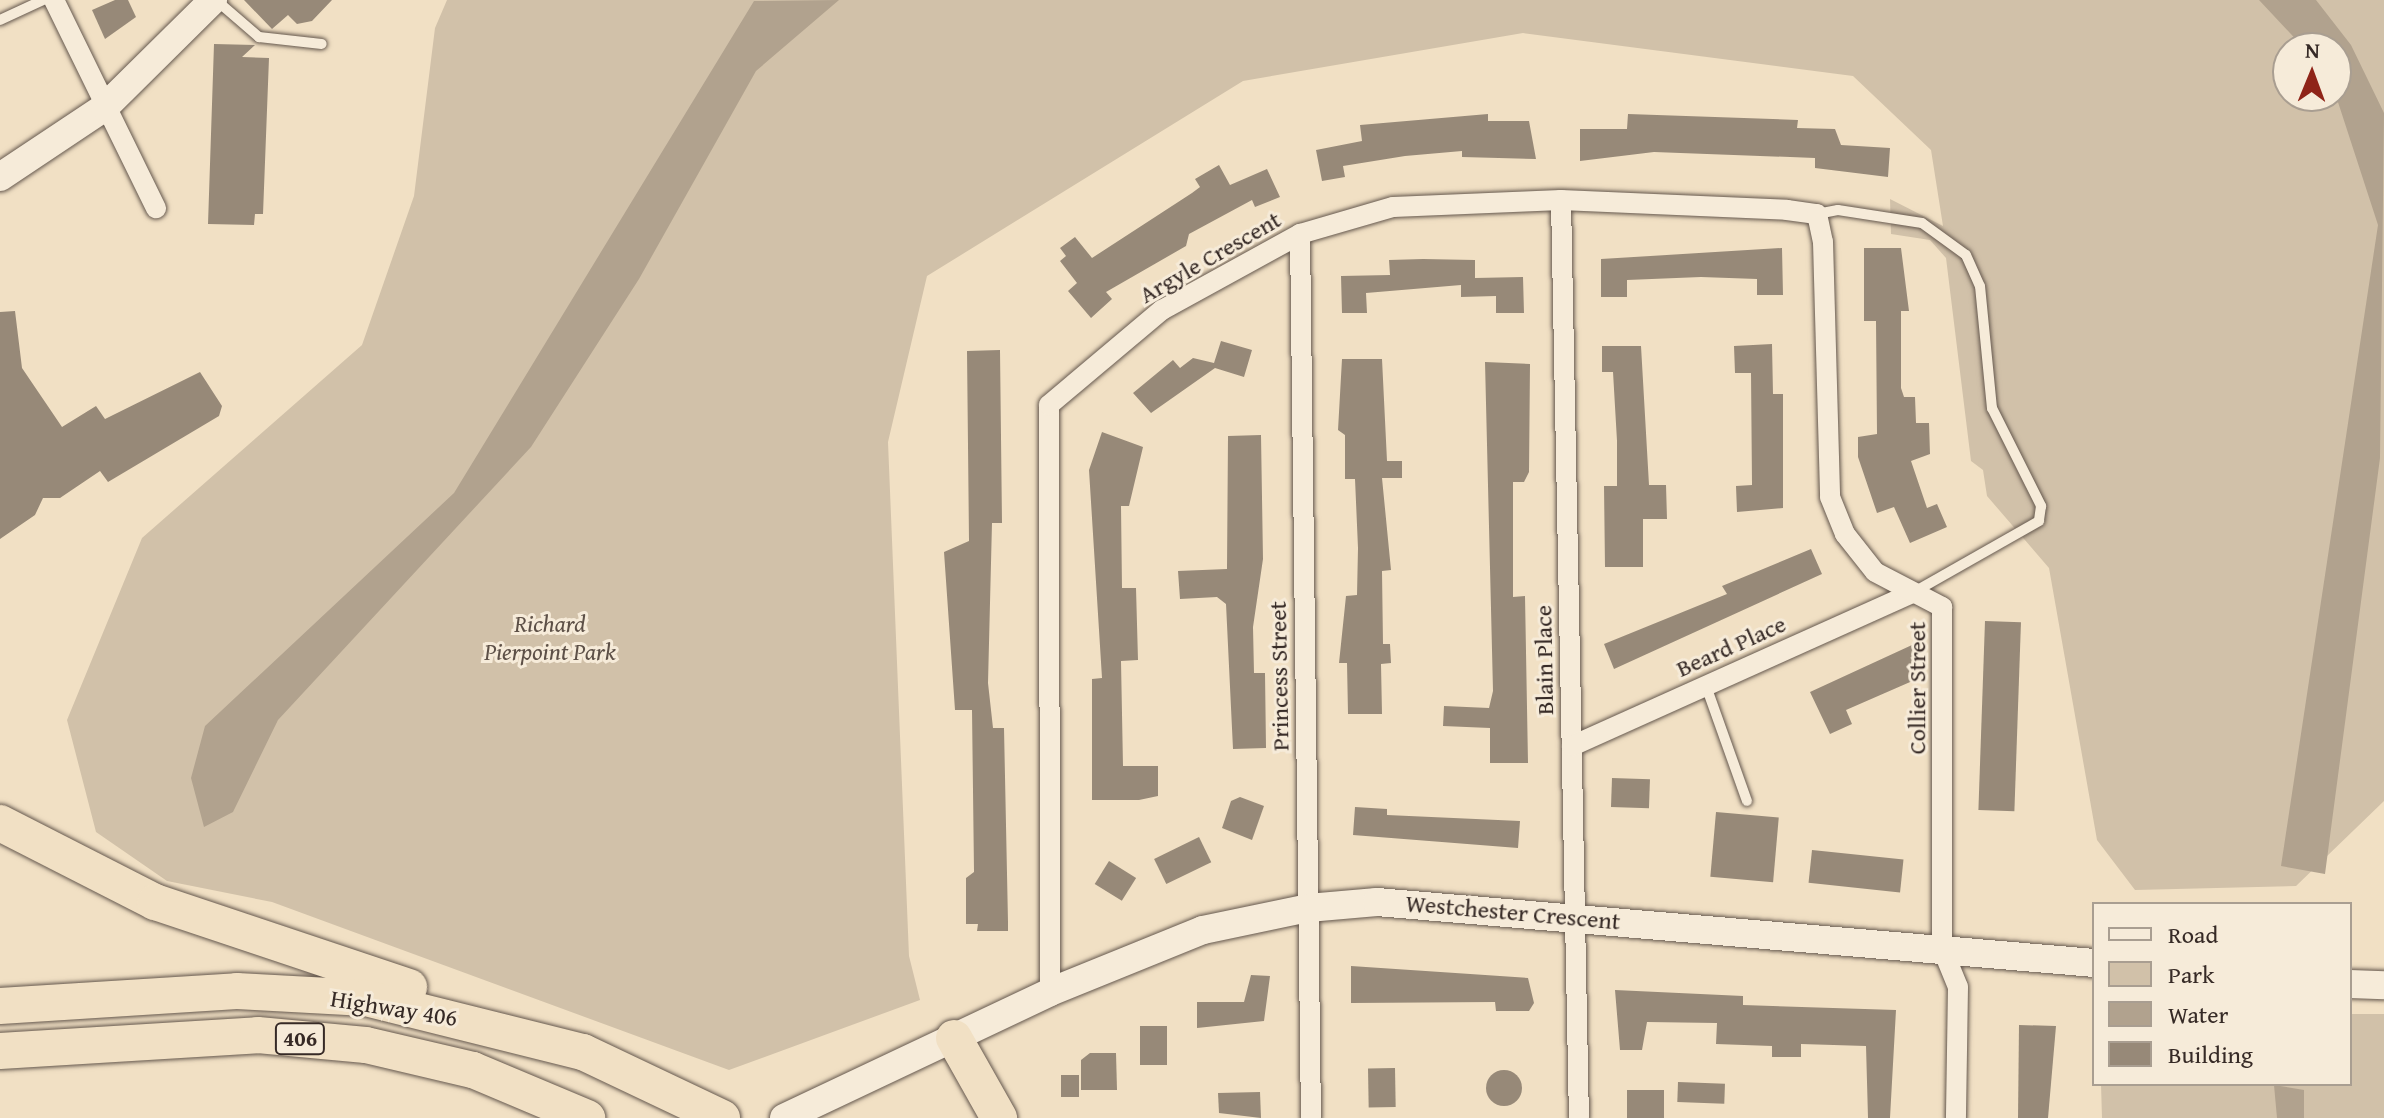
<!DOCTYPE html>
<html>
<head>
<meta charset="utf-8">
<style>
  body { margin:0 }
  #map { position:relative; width:2384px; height:1118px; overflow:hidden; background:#f1e0c4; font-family:"Gentium Book Plus",serif }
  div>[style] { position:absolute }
  .green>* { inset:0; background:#d1c1a9 }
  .water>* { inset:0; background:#b1a28e }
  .building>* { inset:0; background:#978978; transform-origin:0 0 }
  .round { border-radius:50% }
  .roads { filter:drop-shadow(0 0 2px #65584e) drop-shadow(0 0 2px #65584e) }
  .lane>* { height:10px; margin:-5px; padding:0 5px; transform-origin:5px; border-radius:5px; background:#f6ebd9 }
  .street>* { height:20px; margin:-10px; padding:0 10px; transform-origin:10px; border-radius:10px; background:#f6ebd9 }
  .secondary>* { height:28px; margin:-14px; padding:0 14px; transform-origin:14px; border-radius:14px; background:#f6ebd9 }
  .highway>* { height:36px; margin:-18px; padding:0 18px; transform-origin:18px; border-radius:18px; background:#f1e0c4 }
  span { translate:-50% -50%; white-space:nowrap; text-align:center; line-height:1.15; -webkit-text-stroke:6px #f6ebd9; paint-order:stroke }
  .shield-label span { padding:2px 6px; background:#f6ebd9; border:2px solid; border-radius:6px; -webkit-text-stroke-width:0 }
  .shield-label { font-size:22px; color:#362a26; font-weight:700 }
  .street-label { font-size:24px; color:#362a26 }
  .park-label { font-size:24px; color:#5d5047; font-style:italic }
  .legend { position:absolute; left:2092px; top:902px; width:260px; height:184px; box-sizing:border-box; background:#f6ebd9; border:2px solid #a99e91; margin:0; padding:10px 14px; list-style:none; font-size:24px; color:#362a26 }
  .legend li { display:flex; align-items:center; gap:16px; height:40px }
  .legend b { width:40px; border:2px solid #a99e91 }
  .north { position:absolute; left:2272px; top:32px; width:80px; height:80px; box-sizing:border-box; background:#f6ebd9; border:2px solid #a99e91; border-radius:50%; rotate:1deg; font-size:22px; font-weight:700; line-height:32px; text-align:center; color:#362a26 }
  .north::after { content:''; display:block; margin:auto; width:28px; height:36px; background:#8f2418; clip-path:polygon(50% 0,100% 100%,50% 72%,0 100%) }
</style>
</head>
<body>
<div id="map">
  <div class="green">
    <i style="clip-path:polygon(evenodd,447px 0,2384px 0,2384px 801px,2296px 886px,2135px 890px,2097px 840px,2049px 568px,1987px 496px,1983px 470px,1971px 461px,1946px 258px,1930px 240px,1891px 234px,1890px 199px,1943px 226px,1931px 150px,1853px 76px,1523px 33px,1243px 81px,927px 276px,888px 442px,909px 956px,920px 1000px,729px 1070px,272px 902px,167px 881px,96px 832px,67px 720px,142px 538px,362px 345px,414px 196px,435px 28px,447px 0,2288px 48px,2336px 48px,2336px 96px,2288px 96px,2288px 48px)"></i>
    <i style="clip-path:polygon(2350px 1014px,2384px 1014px,2384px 1118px,2102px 1118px,2101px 1084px,2350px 1084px)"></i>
  </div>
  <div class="water">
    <i style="clip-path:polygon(839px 0,756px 71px,639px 279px,531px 447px,278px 720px,233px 812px,204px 827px,191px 778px,205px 726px,454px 493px,754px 1px)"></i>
    <i style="clip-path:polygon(2259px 0,2316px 0,2351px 45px,2384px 113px,2380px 458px,2325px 874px,2281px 866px,2378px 225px,2336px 96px,2336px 48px,2304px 48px)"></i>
    <i style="clip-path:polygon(2274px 1085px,2304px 1090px,2304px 1118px,2277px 1118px)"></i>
  </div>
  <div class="building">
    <i style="clip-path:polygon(115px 0,128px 0,136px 17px,105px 39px,92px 10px)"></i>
    <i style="clip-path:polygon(244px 0,332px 0,312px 21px,297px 24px,288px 15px,272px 29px)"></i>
    <i style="clip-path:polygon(214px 44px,255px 45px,242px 57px,269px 58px,263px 214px,255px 214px,254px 225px,208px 224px)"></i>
    <i style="clip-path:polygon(1488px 114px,1488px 121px,1529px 121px,1536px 159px,1462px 157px,1462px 151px,1405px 156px,1343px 166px,1345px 177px,1322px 181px,1316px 150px,1362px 141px,1360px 125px)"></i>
    <i style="clip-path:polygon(1628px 114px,1798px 120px,1797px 128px,1835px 129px,1841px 145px,1890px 148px,1888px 177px,1815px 168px,1815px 158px,1654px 152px,1580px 161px,1580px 129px,1627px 129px)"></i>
    <i style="clip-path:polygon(1219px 165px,1230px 185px,1267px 169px,1280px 197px,1255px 207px,1252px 200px,1189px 234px,1186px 246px,1106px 292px,1112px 299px,1091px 318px,1068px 291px,1077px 283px,1060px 261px,1066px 256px,1060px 248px,1075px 237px,1092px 258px,1192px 193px,1200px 187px,1195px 179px)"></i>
    <i style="clip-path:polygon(1782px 248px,1783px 295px,1757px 295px,1757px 279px,1701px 277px,1627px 280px,1627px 297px,1601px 297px,1601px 259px)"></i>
    <i style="clip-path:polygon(1864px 248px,1901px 248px,1909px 311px,1901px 311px,1901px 388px,1904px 397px,1915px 397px,1916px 423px,1929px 423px,1930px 454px,1911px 461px,1927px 508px,1937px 504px,1947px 527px,1910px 543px,1894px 507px,1877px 513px,1858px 457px,1858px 437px,1877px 434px,1876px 321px,1864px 321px)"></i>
    <i style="clip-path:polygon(1423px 259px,1475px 260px,1475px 278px,1523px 277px,1524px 313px,1496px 313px,1496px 296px,1461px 297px,1461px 285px,1366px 293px,1367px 313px,1342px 313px,1341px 276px,1390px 275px,1389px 260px)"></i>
    <i style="clip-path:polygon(15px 311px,22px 368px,62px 427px,96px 406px,105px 419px,200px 372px,222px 406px,219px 416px,108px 482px,100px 471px,60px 498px,43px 498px,35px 515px,0 539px,0 312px)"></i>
    <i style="clip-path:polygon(1221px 341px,1252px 350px,1244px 377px,1215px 368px,1151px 413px,1133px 393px,1173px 360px,1180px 368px,1193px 358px,1214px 363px)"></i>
    <i style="clip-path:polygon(1772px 344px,1773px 394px,1783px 394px,1783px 508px,1737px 512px,1736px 486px,1752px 485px,1751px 373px,1735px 373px,1734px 346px)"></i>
    <i style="clip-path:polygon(1602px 346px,1641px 346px,1649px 485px,1666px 485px,1667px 519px,1643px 519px,1643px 567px,1605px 567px,1604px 486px,1617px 486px,1617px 441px,1613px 372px,1602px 372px)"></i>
    <i style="clip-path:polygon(1000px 350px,1002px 523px,992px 523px,988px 683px,993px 728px,1004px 728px,1008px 922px,1008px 931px,977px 931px,978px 924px,966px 924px,966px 878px,974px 872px,972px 710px,955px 710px,944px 552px,969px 541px,967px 351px)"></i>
    <i style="clip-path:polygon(1342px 359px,1382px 359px,1387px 461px,1402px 461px,1402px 478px,1382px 478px,1391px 570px,1382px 571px,1383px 644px,1390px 644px,1391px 663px,1381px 664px,1382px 714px,1348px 714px,1347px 663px,1339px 663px,1346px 596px,1357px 595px,1358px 548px,1355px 479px,1345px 479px,1345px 435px,1338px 430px)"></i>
    <i style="clip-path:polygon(1485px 362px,1530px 364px,1529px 472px,1524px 482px,1513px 482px,1513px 597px,1525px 596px,1528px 763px,1490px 763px,1490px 728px,1443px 726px,1444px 706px,1489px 708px,1493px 691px)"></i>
    <i style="clip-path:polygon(1102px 432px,1143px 447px,1129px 506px,1121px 506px,1122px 588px,1136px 588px,1138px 660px,1121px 661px,1123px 766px,1158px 766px,1158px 796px,1139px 800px,1092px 800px,1092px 679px,1102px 678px,1089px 470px)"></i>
    <i style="clip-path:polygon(1261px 435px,1263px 559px,1253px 627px,1254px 673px,1265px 673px,1266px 748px,1233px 749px,1226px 604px,1217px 597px,1180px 599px,1178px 571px,1227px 569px,1228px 436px)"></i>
    <i style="clip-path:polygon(1811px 549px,1822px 574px,1614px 669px,1604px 644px,1727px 594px,1722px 586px)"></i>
    <i style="left:1985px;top:621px;width:36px;height:189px;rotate:2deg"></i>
    <i style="clip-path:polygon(1912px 645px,1917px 679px,1846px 710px,1852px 724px,1830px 734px,1810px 692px)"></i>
    <i style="left:1612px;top:778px;width:38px;height:29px;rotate:2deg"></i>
    <i style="clip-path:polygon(1240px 797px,1264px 806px,1252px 840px,1222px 828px,1231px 801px)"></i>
    <i style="clip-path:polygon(1355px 807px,1387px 809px,1387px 815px,1520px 821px,1518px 848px,1353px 835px)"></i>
    <i style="left:1716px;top:812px;width:63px;height:65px;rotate:5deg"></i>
    <i style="left:1199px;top:837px;width:28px;height:50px;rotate:64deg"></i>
    <i style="left:1812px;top:850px;width:92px;height:33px;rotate:6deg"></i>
    <i style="left:1109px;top:861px;width:32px;height:27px;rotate:32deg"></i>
    <i style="clip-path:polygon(1351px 966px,1528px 978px,1534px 1003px,1529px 1011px,1496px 1011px,1495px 1002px,1351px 1003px)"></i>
    <i style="clip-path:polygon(1251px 975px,1270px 976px,1264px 1021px,1197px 1028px,1197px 1002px,1244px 1002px)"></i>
    <i style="clip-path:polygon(1615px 990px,1743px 996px,1743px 1005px,1896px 1010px,1890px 1118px,1868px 1118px,1866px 1046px,1801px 1044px,1801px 1057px,1772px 1057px,1772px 1046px,1716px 1044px,1717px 1023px,1647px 1022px,1642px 1050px,1620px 1050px)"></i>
    <i style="clip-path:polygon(2019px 1025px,2056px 1026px,2048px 1118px,2018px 1118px)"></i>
    <i style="left:1140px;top:1026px;width:27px;height:39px"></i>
    <i style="clip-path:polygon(1090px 1053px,1116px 1053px,1117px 1090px,1081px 1090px,1081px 1060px)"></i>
    <i style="left:1395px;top:1068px;width:39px;height:27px;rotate:89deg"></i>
    <i class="round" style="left:1486px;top:1070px;width:36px;height:36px"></i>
    <i style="left:1079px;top:1075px;width:22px;height:18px;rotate:90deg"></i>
    <i style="left:1678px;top:1082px;width:47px;height:20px;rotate:2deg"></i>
    <i style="left:1627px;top:1090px;width:37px;height:28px"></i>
    <i style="clip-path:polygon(1260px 1092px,1261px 1118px,1219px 1113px,1218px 1093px)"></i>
  </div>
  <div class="roads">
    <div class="lane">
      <i style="left:216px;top:0;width:57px;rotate:40.7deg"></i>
      <i style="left:259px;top:37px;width:63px;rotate:6.3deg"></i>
      <i style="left:0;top:20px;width:47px;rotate:-24.9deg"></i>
      <i style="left:1817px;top:214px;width:21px;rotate:-11deg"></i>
      <i style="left:1838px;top:210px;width:85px;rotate:8.8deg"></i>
      <i style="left:1922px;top:223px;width:54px;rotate:36deg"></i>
      <i style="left:1966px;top:255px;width:34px;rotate:66deg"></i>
      <i style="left:1980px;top:286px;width:123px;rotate:84.4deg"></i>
      <i style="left:1992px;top:408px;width:110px;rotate:63.4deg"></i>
      <i style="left:2041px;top:506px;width:15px;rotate:98deg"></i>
      <i style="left:2039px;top:521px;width:144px;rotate:150.4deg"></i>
      <i style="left:1706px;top:686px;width:122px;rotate:70.4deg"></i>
    </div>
    <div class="street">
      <i style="left:54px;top:0;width:232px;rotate:63.9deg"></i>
      <i style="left:1561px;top:200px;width:918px;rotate:88.88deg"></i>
      <i style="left:1300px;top:234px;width:884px;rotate:89.29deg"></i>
      <i style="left:1572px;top:746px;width:373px;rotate:-24.2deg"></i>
      <i style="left:1050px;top:992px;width:587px;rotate:-90.1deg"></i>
      <i style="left:1049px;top:405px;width:148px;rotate:-40.1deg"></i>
      <i style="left:1162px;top:310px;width:158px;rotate:-28.8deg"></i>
      <i style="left:1300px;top:234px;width:97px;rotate:-16.2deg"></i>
      <i style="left:1393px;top:207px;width:168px;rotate:-2.4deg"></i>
      <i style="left:1561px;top:200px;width:226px;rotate:2.5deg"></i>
      <i style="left:1787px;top:210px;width:30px;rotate:8deg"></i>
      <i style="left:1817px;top:214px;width:29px;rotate:78deg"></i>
      <i style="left:1823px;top:242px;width:255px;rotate:88.4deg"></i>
      <i style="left:1830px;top:497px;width:40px;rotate:68deg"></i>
      <i style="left:1845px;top:534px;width:48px;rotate:51.7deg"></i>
      <i style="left:1875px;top:572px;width:76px;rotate:27.6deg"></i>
      <i style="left:1942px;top:607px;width:341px;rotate:90deg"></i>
      <i style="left:1942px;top:948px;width:42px;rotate:67.7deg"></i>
      <i style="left:1958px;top:987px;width:131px;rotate:90.9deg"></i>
    </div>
    <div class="secondary">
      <i style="left:0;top:177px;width:126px;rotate:-33.7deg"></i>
      <i style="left:105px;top:107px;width:152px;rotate:-44.7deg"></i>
      <i style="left:2350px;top:984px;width:34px;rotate:2deg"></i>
      <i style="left:784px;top:1118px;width:294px;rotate:-25.3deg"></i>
      <i style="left:1050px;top:992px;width:165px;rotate:-22.1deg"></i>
      <i style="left:1203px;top:930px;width:107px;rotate:-11.8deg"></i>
      <i style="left:1308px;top:908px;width:69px;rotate:-5deg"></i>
      <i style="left:1377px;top:902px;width:720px;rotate:4.86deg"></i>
    </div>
    <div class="highway">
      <i style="left:0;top:823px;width:174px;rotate:27deg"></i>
      <i style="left:155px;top:902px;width:268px;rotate:18.5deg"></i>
      <i style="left:0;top:1006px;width:237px;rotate:-3.6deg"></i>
      <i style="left:237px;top:991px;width:129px;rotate:3.1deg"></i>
      <i style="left:366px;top:998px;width:224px;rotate:14deg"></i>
      <i style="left:583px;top:1052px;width:154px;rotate:25.4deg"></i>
      <i style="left:954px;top:1038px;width:92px;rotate:60.6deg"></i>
      <i style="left:0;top:1051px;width:258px;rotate:-3.5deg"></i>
      <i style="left:258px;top:1035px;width:108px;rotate:5.3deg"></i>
      <i style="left:366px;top:1045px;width:110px;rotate:13.2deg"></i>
      <i style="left:473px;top:1070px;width:124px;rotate:22.8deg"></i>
    </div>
  </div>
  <div class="shield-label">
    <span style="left:300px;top:1039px">406</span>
  </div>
  <div class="street-label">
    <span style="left:1210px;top:257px;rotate:-30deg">Argyle Crescent</span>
    <span style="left:1731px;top:646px;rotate:-24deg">Beard Place</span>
    <span style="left:1544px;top:660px;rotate:-91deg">Blain Place</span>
    <span style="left:1279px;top:676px;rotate:-91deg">Princess Street</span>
    <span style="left:1917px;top:688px;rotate:-90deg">Collier Street</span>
    <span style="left:1513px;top:912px;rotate:5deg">Westchester Crescent</span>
    <span style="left:394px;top:1008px;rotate:9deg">Highway 406</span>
  </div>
  <div class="park-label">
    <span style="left:550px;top:638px">Richard<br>Pierpoint Park</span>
  </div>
  <ul class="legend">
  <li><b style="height:10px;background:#f6ebd9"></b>Road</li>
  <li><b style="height:22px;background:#d1c1a9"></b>Park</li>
  <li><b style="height:22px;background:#b1a28e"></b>Water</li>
  <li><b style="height:22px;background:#978978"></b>Building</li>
  </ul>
  <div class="north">N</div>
</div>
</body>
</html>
